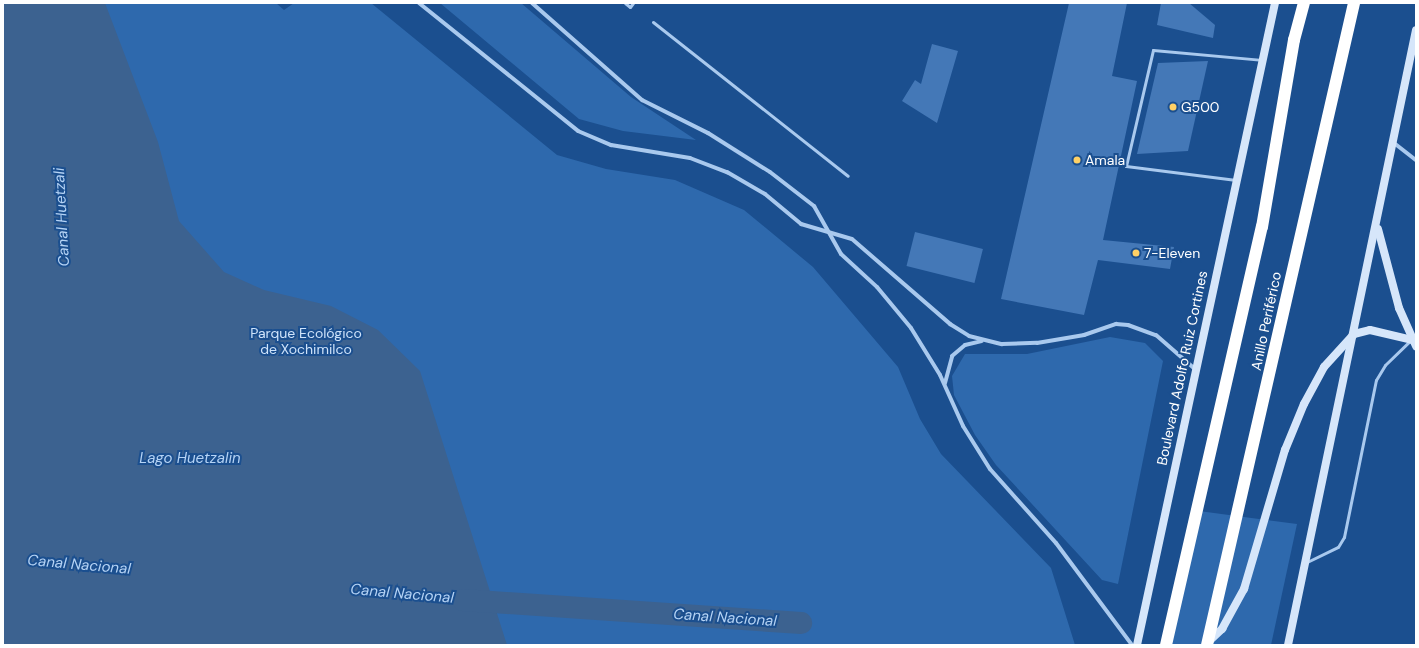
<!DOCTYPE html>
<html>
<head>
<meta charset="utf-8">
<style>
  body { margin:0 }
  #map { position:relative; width:1419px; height:648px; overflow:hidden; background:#1b4f8f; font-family:"DM Sans",sans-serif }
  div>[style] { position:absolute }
  .green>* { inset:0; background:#2e69ad }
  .water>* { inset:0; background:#3c6290 }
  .canal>* { height:22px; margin:-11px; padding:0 11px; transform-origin:11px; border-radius:11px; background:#3c6290 }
  .building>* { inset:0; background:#4478b7; transform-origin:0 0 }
  .service>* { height:3px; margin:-1.5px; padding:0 1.5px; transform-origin:1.5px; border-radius:1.5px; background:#a9c9ee }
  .minor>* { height:4px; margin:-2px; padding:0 2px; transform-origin:2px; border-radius:2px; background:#a9c9ee }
  .secondary>* { height:8px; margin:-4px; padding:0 4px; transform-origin:4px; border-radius:4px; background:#d6e6fa }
  .motorway>* { height:12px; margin:-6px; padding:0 6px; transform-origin:6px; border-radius:6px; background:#fff }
  .motorway-bridge>* { height:12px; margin:-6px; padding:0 6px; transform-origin:6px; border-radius:6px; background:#fff }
  .dots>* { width:11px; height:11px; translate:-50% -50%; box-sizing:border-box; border:2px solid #1b4f8f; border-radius:50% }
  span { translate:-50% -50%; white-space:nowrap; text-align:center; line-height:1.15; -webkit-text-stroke:4px #1b4f8f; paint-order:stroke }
  .poi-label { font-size:14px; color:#fff }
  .left { translate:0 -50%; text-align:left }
  .street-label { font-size:14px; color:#fff }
  .park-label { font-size:14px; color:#cfe3fa }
  .water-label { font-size:15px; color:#b5d3f5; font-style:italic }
  .frame { position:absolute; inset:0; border:4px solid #fff; pointer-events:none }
</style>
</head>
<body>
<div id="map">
  <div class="green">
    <i style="clip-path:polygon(3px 3px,276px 3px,284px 10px,294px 3px,371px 3px,557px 155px,606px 169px,675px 180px,744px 210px,813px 267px,898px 367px,920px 419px,941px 454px,1051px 568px,1075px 645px,3px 645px)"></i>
    <i style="clip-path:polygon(440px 3px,521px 3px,631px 97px,696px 140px,623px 131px,579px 119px)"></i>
    <i style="clip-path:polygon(1110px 337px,1145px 343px,1163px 361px,1118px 584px,1102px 580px,996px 465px,975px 435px,954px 395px,952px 376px,965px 354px,1027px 354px)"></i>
    <i style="clip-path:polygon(1199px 511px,1297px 524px,1271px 645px,1167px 645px)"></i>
  </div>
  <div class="water">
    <i style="clip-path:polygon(3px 3px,105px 3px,158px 142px,179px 221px,224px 272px,264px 290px,331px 306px,378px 330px,420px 371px,507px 645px,3px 645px)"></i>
  </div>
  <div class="canal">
    <i style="left:463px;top:600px;width:339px;rotate:3.9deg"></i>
  </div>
  <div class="building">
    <i style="clip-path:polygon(1069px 3px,1127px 3px,1112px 76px,1137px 81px,1103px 240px,1174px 247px,1170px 269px,1098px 260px,1084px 315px,1001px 299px)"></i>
    <i style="clip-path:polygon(1161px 3px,1189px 3px,1215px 25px,1213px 38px,1157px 25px)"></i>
    <i style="clip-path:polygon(932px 44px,958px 51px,937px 123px,902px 101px,915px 80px,921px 84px)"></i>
    <i style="clip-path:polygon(1208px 61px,1188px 151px,1137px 154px,1158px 63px)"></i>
    <i style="left:915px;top:232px;width:70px;height:35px;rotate:14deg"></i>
  </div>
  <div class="service">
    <i style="left:625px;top:3px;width:6px;rotate:39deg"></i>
    <i style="left:630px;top:7px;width:5px;rotate:-53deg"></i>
    <i style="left:653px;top:22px;width:248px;rotate:38.3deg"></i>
    <i style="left:1236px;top:180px;width:111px;rotate:-172.7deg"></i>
    <i style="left:1126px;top:166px;width:119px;rotate:-76.9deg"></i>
    <i style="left:1153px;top:50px;width:109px;rotate:5.2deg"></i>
    <i style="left:1307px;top:562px;width:34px;rotate:-26deg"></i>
    <i style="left:1338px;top:547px;width:12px;rotate:-59deg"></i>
    <i style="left:1344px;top:537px;width:160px;rotate:-78.5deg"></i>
    <i style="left:1376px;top:380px;width:17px;rotate:-59deg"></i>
    <i style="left:1385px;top:365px;width:35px;rotate:-44deg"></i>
  </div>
  <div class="minor">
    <i style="left:419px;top:3px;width:204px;rotate:38.8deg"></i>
    <i style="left:578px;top:131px;width:36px;rotate:23deg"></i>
    <i style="left:611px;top:145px;width:80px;rotate:9.3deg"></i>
    <i style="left:690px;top:158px;width:40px;rotate:21deg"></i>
    <i style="left:727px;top:172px;width:44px;rotate:30.1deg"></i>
    <i style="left:765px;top:194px;width:47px;rotate:39.8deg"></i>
    <i style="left:801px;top:224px;width:53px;rotate:16.4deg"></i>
    <i style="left:852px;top:239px;width:130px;rotate:40.9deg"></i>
    <i style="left:950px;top:324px;width:22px;rotate:32deg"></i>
    <i style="left:969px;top:336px;width:34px;rotate:14deg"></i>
    <i style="left:1002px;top:344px;width:35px;rotate:-2deg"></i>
    <i style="left:1037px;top:343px;width:48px;rotate:-9.7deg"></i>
    <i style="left:1084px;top:335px;width:34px;rotate:-19deg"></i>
    <i style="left:1116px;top:324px;width:12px;rotate:5deg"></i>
    <i style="left:1128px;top:325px;width:30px;rotate:20deg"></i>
    <i style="left:1156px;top:335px;width:52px;rotate:41.1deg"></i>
    <i style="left:532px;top:3px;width:147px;rotate:41.4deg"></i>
    <i style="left:642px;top:100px;width:74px;rotate:26.6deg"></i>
    <i style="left:708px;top:133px;width:73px;rotate:32.2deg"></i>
    <i style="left:770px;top:172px;width:56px;rotate:37.7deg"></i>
    <i style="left:814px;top:206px;width:55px;rotate:60.6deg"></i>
    <i style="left:841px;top:254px;width:49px;rotate:42.5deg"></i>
    <i style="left:877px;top:287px;width:53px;rotate:50.3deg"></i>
    <i style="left:911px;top:328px;width:55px;rotate:58.3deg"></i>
    <i style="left:940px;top:375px;width:56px;rotate:65.7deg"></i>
    <i style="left:963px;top:426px;width:51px;rotate:57.9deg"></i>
    <i style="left:990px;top:469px;width:99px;rotate:48.3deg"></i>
    <i style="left:1056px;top:543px;width:127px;rotate:53.3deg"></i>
    <i style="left:1394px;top:143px;width:28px;rotate:38deg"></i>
    <i style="left:945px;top:383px;width:28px;rotate:-75deg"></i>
    <i style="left:952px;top:356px;width:17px;rotate:-40deg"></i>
    <i style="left:965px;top:345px;width:17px;rotate:-13deg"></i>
  </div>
  <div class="secondary">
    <i style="left:1378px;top:229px;width:82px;rotate:75.1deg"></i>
    <i style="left:1399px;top:308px;width:42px;rotate:65.9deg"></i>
    <i style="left:1207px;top:643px;width:21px;rotate:-43deg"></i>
    <i style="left:1222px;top:629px;width:46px;rotate:-61.2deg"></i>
    <i style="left:1244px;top:589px;width:145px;rotate:-73.6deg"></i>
    <i style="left:1285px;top:450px;width:50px;rotate:-67.6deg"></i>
    <i style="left:1304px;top:404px;width:42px;rotate:-61.6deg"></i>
    <i style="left:1324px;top:367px;width:45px;rotate:-47.7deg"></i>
    <i style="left:1354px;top:334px;width:16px;rotate:-14deg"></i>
    <i style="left:1370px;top:330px;width:43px;rotate:13.4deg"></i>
    <i style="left:1137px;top:645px;width:657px;rotate:-77.87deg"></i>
    <i style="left:1288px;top:645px;width:628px;rotate:-78.24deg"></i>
  </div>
  <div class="motorway">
    <i style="left:1166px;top:645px;width:429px;rotate:-77.1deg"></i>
    <i style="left:1262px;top:227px;width:190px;rotate:-80.3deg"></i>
    <i style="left:1294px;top:40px;width:38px;rotate:-75deg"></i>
  </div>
  <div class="motorway-bridge">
    <i style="left:1207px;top:645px;width:659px;rotate:-77.1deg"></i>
  </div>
  <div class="dots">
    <i style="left:1173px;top:107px;background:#ffd166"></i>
    <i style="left:1077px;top:160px;background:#ffd166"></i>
    <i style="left:1136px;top:253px;background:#ffd166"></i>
  </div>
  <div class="poi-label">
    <span class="left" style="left:1181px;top:107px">G500</span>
    <span class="left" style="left:1085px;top:160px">Amala</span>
    <span class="left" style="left:1144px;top:253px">7-Eleven</span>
  </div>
  <div class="street-label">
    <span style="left:1266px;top:321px;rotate:-78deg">Anillo Periférico</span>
    <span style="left:1182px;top:368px;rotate:-78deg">Boulevard Adolfo Ruiz Cortines</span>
  </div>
  <div class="park-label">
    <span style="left:306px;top:341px">Parque Ecológico<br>de Xochimilco</span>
  </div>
  <div class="water-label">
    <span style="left:62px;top:217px;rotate:-93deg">Canal Huetzali</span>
    <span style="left:190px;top:459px">Lago Huetzalin</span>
    <span style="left:79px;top:565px;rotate:5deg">Canal Nacional</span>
    <span style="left:402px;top:594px;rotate:5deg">Canal Nacional</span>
    <span style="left:725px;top:618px;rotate:4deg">Canal Nacional</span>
  </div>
  <div class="frame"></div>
</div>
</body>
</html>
